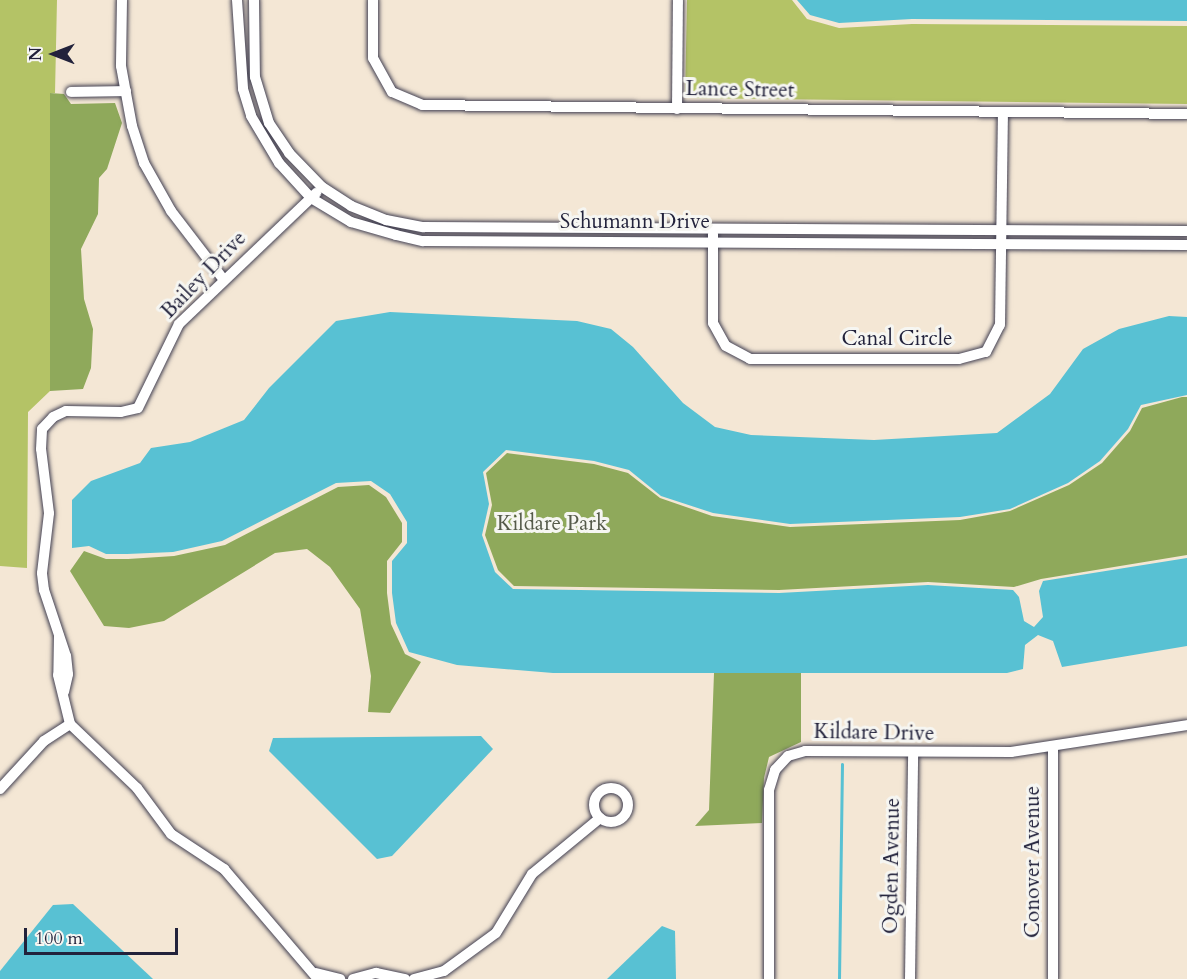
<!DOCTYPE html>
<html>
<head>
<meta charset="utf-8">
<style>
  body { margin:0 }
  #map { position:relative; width:1187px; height:979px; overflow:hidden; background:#f4e7d5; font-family:Cardo,serif }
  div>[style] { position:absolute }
  .green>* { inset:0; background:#b4c366 }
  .forest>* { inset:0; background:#8fa95b }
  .water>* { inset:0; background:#58c1d3 }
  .stream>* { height:3px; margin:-1.5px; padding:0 1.5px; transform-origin:1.5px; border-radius:1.5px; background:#58c1d3 }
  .roads { filter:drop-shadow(0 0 2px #424052) drop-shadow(0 0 2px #424052) }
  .minor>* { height:10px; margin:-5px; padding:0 5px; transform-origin:5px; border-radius:5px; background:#fff }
  .minor>.ring { margin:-5px; padding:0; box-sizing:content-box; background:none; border:10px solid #fff; border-radius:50% }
  span { translate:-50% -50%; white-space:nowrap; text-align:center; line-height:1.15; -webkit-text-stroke:6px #f6f6f2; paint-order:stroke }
  .street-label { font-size:21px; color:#22223b }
  .park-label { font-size:21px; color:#555a4a }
  .north { position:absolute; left:24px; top:24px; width:60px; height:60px; -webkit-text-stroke:4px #f6f6f2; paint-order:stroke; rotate:270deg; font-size:16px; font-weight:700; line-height:24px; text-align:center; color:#22223b }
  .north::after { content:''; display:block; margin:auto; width:21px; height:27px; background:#22223b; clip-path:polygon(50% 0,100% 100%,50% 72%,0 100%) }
  .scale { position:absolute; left:24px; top:928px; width:154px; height:27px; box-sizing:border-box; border:3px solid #22223b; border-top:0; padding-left:8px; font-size:18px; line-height:21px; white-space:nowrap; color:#22223b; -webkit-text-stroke:4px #f6f6f2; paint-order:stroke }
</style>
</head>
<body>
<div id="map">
  <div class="green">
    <i style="clip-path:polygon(0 0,57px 0,55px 93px,50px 93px,50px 391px,28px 412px,27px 568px,0 566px)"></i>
    <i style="clip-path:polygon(687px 0,792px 0,807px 19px,839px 28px,912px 24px,1187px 26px,1187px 104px,685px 98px)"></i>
  </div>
  <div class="forest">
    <i style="clip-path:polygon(50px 93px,64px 94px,71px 104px,115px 103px,122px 123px,107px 169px,99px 178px,98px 214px,81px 249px,84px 299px,93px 329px,91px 368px,83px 389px,50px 391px)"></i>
    <i style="clip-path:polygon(1182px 397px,1187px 397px,1187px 555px,1041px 579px,1014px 587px,928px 582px,779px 590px,514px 586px,498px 570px,485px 535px,492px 505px,486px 473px,507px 453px,594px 464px,628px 473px,660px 498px,712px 516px,790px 527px,960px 520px,1010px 511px,1069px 485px,1102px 463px,1130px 431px,1142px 408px)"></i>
    <i style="clip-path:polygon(369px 485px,386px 497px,402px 523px,402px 542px,387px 561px,387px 593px,391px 624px,405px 654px,421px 662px,390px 713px,368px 712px,371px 676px,360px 609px,330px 567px,307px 549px,275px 553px,164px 621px,129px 628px,104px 626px,70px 571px,84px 551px,106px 559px,128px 559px,174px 556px,225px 545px,338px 487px)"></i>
    <i style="clip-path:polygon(714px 673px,801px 673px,801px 742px,769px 757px,764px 778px,762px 823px,695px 826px,709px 810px)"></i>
  </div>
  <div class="water">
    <i style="clip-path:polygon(797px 0,1187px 0,1187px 21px,912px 19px,839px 23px,810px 15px)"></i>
    <i style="clip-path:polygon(390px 312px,577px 321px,611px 329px,633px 347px,683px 403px,715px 427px,751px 435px,874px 440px,997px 433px,1050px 394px,1083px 349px,1119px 329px,1169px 316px,1187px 317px,1187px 395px,1141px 405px,1128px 429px,1100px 461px,1068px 483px,1010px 509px,960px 517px,790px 524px,713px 513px,661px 496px,629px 470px,594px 461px,506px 450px,483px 472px,489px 504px,482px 535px,495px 572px,513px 589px,779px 593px,928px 585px,1013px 590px,1019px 597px,1024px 621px,1034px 627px,1043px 617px,1039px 591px,1043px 581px,1187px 558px,1187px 646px,1062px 667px,1053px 641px,1038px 635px,1025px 645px,1023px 669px,1007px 673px,553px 673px,457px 665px,409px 652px,396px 623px,392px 593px,392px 561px,407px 543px,407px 522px,390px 494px,371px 481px,336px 483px,222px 541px,173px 552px,127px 554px,106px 554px,89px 546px,72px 548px,72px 500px,91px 481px,140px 463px,151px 448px,190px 442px,244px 420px,269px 388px,336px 321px)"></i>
    <i style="clip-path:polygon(481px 736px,493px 749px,392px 856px,377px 859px,269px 751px,273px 738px)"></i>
    <i style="clip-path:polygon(73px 904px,153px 979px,0 979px,0 971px,53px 905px)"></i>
    <i style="clip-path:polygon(662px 926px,675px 931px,676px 979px,607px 979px)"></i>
  </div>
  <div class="stream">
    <i style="left:839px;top:979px;width:215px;rotate:-89.2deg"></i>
  </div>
  <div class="roads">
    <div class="minor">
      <i style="left:122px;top:0;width:66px;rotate:90.9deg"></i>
      <i style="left:121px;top:66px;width:61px;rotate:79.6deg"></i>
      <i style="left:132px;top:126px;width:39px;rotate:72deg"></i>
      <i style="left:144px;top:163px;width:55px;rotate:60.6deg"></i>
      <i style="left:171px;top:211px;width:87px;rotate:52.5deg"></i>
      <i style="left:237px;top:0;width:89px;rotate:86.1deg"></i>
      <i style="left:243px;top:89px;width:28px;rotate:73deg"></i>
      <i style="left:251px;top:116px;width:55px;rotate:59.2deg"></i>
      <i style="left:279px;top:163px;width:47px;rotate:47.6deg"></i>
      <i style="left:311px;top:198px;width:47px;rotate:31deg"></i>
      <i style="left:351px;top:222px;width:47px;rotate:16.1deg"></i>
      <i style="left:396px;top:235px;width:28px;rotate:13deg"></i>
      <i style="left:423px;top:241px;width:764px;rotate:0.3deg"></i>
      <i style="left:254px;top:0;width:77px;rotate:89.3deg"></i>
      <i style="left:255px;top:77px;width:48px;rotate:73.1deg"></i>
      <i style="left:269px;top:123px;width:36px;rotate:56deg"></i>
      <i style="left:289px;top:153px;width:47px;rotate:45.9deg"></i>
      <i style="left:322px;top:187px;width:35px;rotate:33deg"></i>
      <i style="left:351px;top:206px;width:38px;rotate:22deg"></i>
      <i style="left:386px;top:220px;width:38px;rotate:11deg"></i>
      <i style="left:423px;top:227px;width:764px;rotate:0.3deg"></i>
      <i style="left:373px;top:0;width:58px;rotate:90deg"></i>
      <i style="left:373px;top:58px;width:39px;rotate:61deg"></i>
      <i style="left:392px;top:92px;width:33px;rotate:23deg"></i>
      <i style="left:422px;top:105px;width:765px;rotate:0.67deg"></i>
      <i style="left:71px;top:92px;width:55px;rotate:-1deg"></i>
      <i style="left:677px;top:109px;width:109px;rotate:-89.5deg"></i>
      <i style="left:713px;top:234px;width:89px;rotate:90deg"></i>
      <i style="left:713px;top:323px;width:26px;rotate:61deg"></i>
      <i style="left:726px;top:346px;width:27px;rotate:28deg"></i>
      <i style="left:750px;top:359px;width:209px"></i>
      <i style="left:959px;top:359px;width:28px;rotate:-15deg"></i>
      <i style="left:986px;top:352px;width:30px;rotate:-63deg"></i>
      <i style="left:1000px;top:325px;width:213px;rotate:-89.2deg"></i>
      <i style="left:59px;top:636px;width:39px;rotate:91deg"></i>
      <i style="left:58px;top:675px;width:50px;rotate:76.2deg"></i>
      <i style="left:64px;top:692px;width:18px;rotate:-77deg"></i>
      <i style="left:68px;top:674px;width:18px;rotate:-96deg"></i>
      <i style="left:66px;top:656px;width:70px;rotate:-108.4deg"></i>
      <i style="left:44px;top:590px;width:17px;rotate:-97deg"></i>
      <i style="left:42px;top:573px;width:60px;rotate:-83.3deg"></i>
      <i style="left:49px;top:513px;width:64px;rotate:-97.1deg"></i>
      <i style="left:41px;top:449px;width:20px;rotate:-87deg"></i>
      <i style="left:42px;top:429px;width:16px;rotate:-47deg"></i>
      <i style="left:53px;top:417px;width:14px;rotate:-25deg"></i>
      <i style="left:66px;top:411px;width:55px;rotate:1deg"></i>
      <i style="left:121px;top:412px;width:17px;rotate:-13deg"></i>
      <i style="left:138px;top:408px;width:93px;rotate:-64deg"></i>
      <i style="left:179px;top:324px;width:190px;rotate:-43.7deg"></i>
      <i style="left:70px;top:724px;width:93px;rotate:43.7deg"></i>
      <i style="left:137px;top:788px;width:57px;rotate:53.5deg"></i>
      <i style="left:171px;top:834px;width:64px;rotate:33.4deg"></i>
      <i style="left:224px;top:869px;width:145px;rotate:49.5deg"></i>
      <i class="ring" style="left:594px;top:788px;width:24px;height:24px"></i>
      <i style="left:0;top:789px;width:65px;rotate:-47.5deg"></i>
      <i style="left:44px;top:741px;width:31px;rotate:-33deg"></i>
      <i style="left:316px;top:973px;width:25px;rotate:14deg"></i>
      <i style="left:353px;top:979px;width:24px;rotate:-15deg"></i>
      <i style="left:376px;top:973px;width:30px;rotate:12deg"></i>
      <i style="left:414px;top:979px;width:31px;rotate:-15deg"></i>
      <i style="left:444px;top:971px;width:64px;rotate:-36.2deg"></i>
      <i style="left:496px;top:933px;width:69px;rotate:-58.6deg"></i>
      <i style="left:532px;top:874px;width:88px;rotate:-39.5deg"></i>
      <i style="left:769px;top:979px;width:189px;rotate:-90deg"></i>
      <i style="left:769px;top:790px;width:21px;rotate:-73deg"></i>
      <i style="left:775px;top:770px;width:19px;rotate:-47deg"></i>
      <i style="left:788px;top:756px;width:18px;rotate:-16deg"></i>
      <i style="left:805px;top:751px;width:206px;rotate:0.3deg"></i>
      <i style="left:1011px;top:752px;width:178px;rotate:-8.7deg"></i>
      <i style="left:910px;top:979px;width:225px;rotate:-89.2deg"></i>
      <i style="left:1053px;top:979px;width:233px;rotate:-90deg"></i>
    </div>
  </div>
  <div class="street-label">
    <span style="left:740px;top:90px;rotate:1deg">Lance Street</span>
    <span style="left:635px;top:222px">Schumann Drive</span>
    <span style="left:204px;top:275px;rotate:-46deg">Bailey Drive</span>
    <span style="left:897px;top:339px">Canal Circle</span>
    <span style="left:874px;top:733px;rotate:1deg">Kildare Drive</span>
    <span style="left:1033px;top:862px;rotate:-90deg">Conover Avenue</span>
    <span style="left:892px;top:866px;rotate:-89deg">Ogden Avenue</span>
  </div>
  <div class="park-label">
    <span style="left:552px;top:524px">Kildare Park</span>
  </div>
  <div class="north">N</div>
  <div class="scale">100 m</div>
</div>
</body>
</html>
